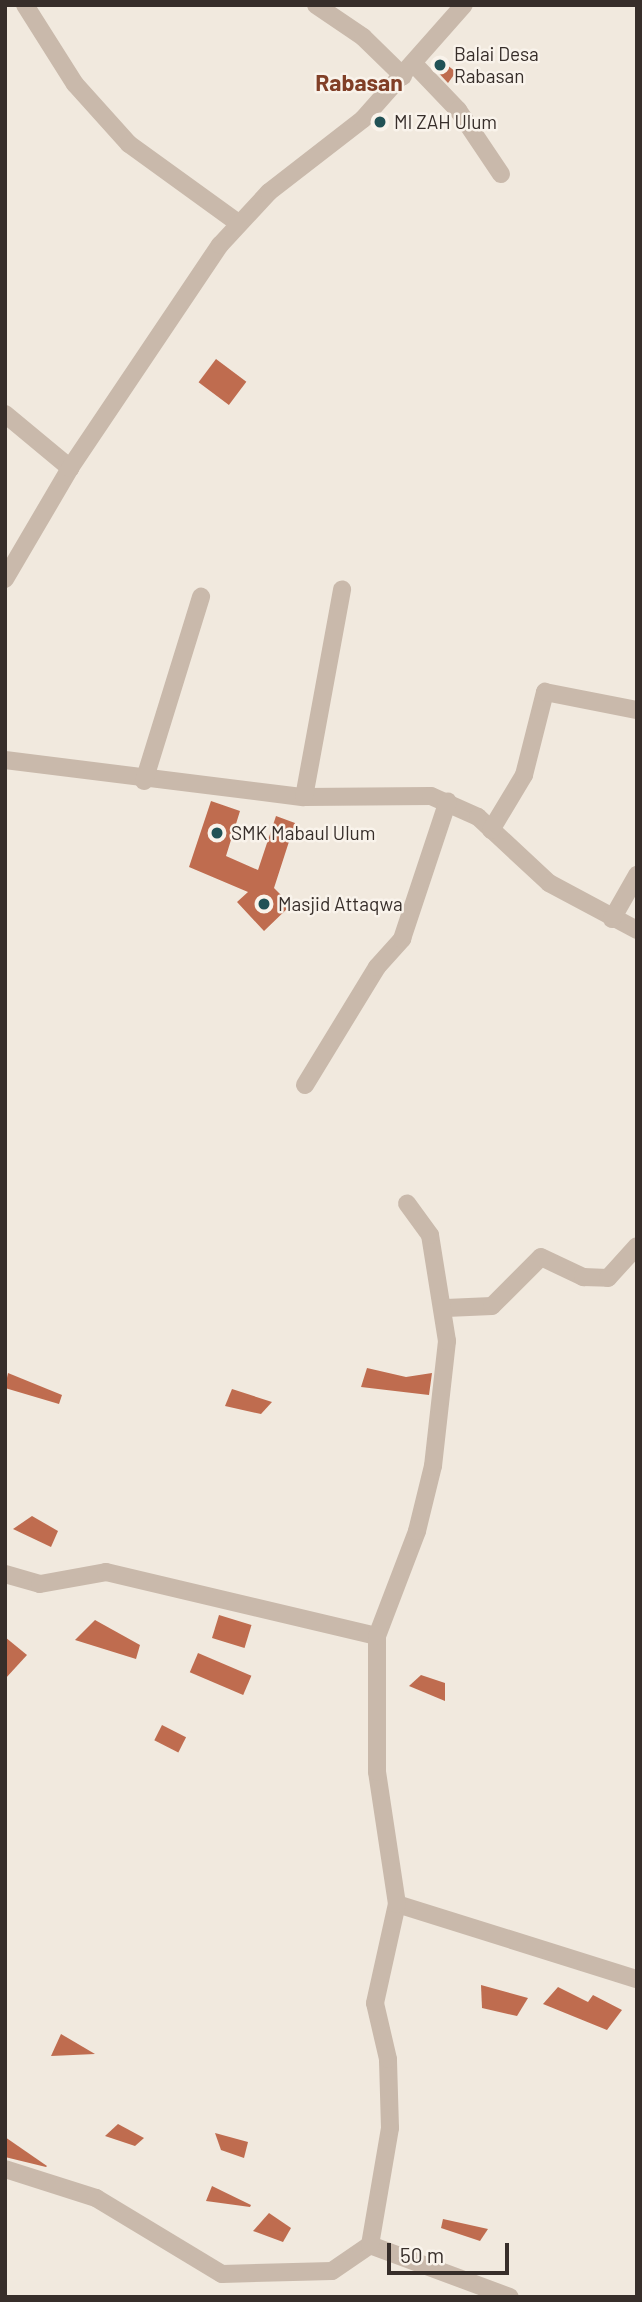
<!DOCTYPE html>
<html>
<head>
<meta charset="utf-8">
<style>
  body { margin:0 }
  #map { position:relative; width:642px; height:2302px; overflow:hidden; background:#f1e9de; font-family:Barlow,sans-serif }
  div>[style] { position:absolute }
  .building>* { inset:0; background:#bf6c4f; transform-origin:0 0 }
  .minor>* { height:18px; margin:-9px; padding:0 9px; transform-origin:9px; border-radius:9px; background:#c9b9ab }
  .dots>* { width:19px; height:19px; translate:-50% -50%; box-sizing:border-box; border:4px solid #f9f3eb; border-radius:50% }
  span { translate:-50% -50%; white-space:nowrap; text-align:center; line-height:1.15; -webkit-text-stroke:5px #f9f3eb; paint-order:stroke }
  .poi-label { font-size:19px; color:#372e2a }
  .left { translate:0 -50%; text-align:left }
  .quarter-label { font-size:23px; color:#813f27; font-weight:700 }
  .frame { position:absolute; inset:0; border:7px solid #372e2a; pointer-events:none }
  .scale { position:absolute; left:387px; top:2243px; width:122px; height:32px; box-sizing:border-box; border:4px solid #372e2a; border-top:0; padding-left:9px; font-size:21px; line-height:24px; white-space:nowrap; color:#372e2a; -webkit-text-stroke:5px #f9f3eb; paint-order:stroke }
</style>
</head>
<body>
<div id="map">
  <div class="building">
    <i style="clip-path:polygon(438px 58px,456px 72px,448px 83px,432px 66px)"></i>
    <i style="left:216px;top:359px;width:38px;height:29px;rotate:37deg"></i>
    <i style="clip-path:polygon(211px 801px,240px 811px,226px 856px,258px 870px,276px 816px,295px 823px,274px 888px,291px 905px,264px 931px,237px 902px,248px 892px,189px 867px)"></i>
    <i style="clip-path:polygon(367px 1368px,406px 1377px,432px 1373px,429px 1395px,361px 1387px)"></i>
    <i style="clip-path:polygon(8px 1373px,62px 1395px,59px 1404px,5px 1388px)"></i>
    <i style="clip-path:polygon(232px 1389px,272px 1402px,261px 1414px,225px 1406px)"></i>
    <i style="clip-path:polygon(32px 1516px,58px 1531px,51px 1547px,13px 1529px)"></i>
    <i style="left:219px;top:1615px;width:34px;height:24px;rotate:17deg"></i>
    <i style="clip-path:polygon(95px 1620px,140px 1645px,136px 1659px,75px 1640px)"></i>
    <i style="clip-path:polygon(5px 1637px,27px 1655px,5px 1679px)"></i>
    <i style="left:198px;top:1653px;width:58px;height:21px;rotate:23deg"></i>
    <i style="clip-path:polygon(421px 1675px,445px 1683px,445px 1701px,409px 1686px)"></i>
    <i style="left:162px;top:1725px;width:27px;height:17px;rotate:27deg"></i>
    <i style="clip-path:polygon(481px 1985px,528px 1998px,517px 2016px,482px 2008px)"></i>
    <i style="clip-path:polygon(558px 1987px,588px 2002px,593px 1995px,622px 2010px,607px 2030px,543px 2004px)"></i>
    <i style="clip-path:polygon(61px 2034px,95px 2054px,51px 2056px)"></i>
    <i style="clip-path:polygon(118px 2124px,144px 2138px,135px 2146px,105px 2136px)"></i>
    <i style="clip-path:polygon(215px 2133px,248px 2142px,244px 2158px,221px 2150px)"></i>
    <i style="clip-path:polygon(5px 2137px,47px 2166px,46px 2167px,5px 2157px)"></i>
    <i style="clip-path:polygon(212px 2186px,251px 2205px,250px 2207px,206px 2201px)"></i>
    <i style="clip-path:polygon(269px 2213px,291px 2228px,283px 2242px,253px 2231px)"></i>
    <i style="clip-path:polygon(443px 2219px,488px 2229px,480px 2241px,441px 2228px)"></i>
  </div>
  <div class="minor">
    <i style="left:25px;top:5px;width:93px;rotate:57.7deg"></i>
    <i style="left:75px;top:84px;width:81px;rotate:48deg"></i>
    <i style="left:129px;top:144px;width:135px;rotate:35.9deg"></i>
    <i style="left:316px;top:5px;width:57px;rotate:34.2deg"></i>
    <i style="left:363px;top:37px;width:56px;rotate:44.3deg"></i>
    <i style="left:414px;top:64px;width:64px;rotate:46.3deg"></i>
    <i style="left:458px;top:110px;width:77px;rotate:56.1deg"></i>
    <i style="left:5px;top:414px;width:85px;rotate:39.7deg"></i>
    <i style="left:5px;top:579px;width:129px;rotate:-59.6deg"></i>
    <i style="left:70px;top:468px;width:269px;rotate:-56.1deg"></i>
    <i style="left:220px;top:245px;width:72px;rotate:-47.2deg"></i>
    <i style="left:269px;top:192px;width:119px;rotate:-37.8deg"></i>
    <i style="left:363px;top:119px;width:152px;rotate:-48.5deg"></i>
    <i style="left:5px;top:760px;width:301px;rotate:7.1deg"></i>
    <i style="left:304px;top:797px;width:127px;rotate:-0.5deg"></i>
    <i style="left:431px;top:796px;width:51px;rotate:24.1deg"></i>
    <i style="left:478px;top:817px;width:97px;rotate:42.9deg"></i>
    <i style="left:549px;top:883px;width:100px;rotate:28.1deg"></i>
    <i style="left:144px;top:781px;width:193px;rotate:-72.8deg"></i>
    <i style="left:304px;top:797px;width:211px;rotate:-79.6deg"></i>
    <i style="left:491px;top:830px;width:64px;rotate:-59deg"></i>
    <i style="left:524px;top:775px;width:86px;rotate:-75.8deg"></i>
    <i style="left:545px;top:692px;width:94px;rotate:11.1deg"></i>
    <i style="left:612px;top:919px;width:51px;rotate:-60.4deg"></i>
    <i style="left:305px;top:1085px;width:138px;rotate:-58.6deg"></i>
    <i style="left:377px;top:967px;width:38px;rotate:-48deg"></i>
    <i style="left:402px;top:939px;width:145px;rotate:-71.6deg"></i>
    <i style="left:446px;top:1308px;width:46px;rotate:-2.5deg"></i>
    <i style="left:492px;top:1306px;width:69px;rotate:-45deg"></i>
    <i style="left:541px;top:1257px;width:47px;rotate:25.5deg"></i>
    <i style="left:583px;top:1277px;width:25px;rotate:2deg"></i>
    <i style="left:608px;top:1278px;width:43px;rotate:-47.8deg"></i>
    <i style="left:5px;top:1574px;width:36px;rotate:16deg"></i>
    <i style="left:40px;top:1584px;width:67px;rotate:-10.3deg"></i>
    <i style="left:106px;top:1572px;width:278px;rotate:13.3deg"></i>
    <i style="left:397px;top:1904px;width:251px;rotate:17.4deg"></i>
    <i style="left:5px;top:2169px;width:96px;rotate:17.7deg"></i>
    <i style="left:96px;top:2198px;width:147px;rotate:31.1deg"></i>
    <i style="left:222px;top:2274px;width:110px;rotate:-1.6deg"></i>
    <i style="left:332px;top:2271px;width:46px;rotate:-34.4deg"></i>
    <i style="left:370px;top:2245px;width:149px;rotate:20.4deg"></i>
    <i style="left:370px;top:2245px;width:119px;rotate:-80.3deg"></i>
    <i style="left:390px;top:2128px;width:69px;rotate:-91.7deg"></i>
    <i style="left:388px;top:2059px;width:57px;rotate:-103.1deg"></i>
    <i style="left:375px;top:2003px;width:101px;rotate:-77.5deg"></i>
    <i style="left:397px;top:1904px;width:134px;rotate:-98.6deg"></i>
    <i style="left:377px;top:1772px;width:136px;rotate:-90deg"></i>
    <i style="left:377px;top:1636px;width:112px;rotate:-69.1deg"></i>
    <i style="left:417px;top:1531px;width:67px;rotate:-76.2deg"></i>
    <i style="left:433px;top:1466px;width:126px;rotate:-83.6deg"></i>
    <i style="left:447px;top:1341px;width:107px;rotate:-99.1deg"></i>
    <i style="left:430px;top:1235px;width:39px;rotate:-126deg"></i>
  </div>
  <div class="dots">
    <i style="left:440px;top:65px;background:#215256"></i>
    <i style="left:380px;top:122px;background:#215256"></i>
    <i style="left:217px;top:833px;background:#215256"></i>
    <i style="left:264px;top:904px;background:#215256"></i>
  </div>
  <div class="poi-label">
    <span class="left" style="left:454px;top:65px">Balai Desa<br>Rabasan</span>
    <span class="left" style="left:394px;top:122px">MI ZAH Ulum</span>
    <span class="left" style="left:231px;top:833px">SMK Mabaul Ulum</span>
    <span class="left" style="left:278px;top:904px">Masjid Attaqwa</span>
  </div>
  <div class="quarter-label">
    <span style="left:359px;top:82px">Rabasan</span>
  </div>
  <div class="frame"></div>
  <div class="scale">50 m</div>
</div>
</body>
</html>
